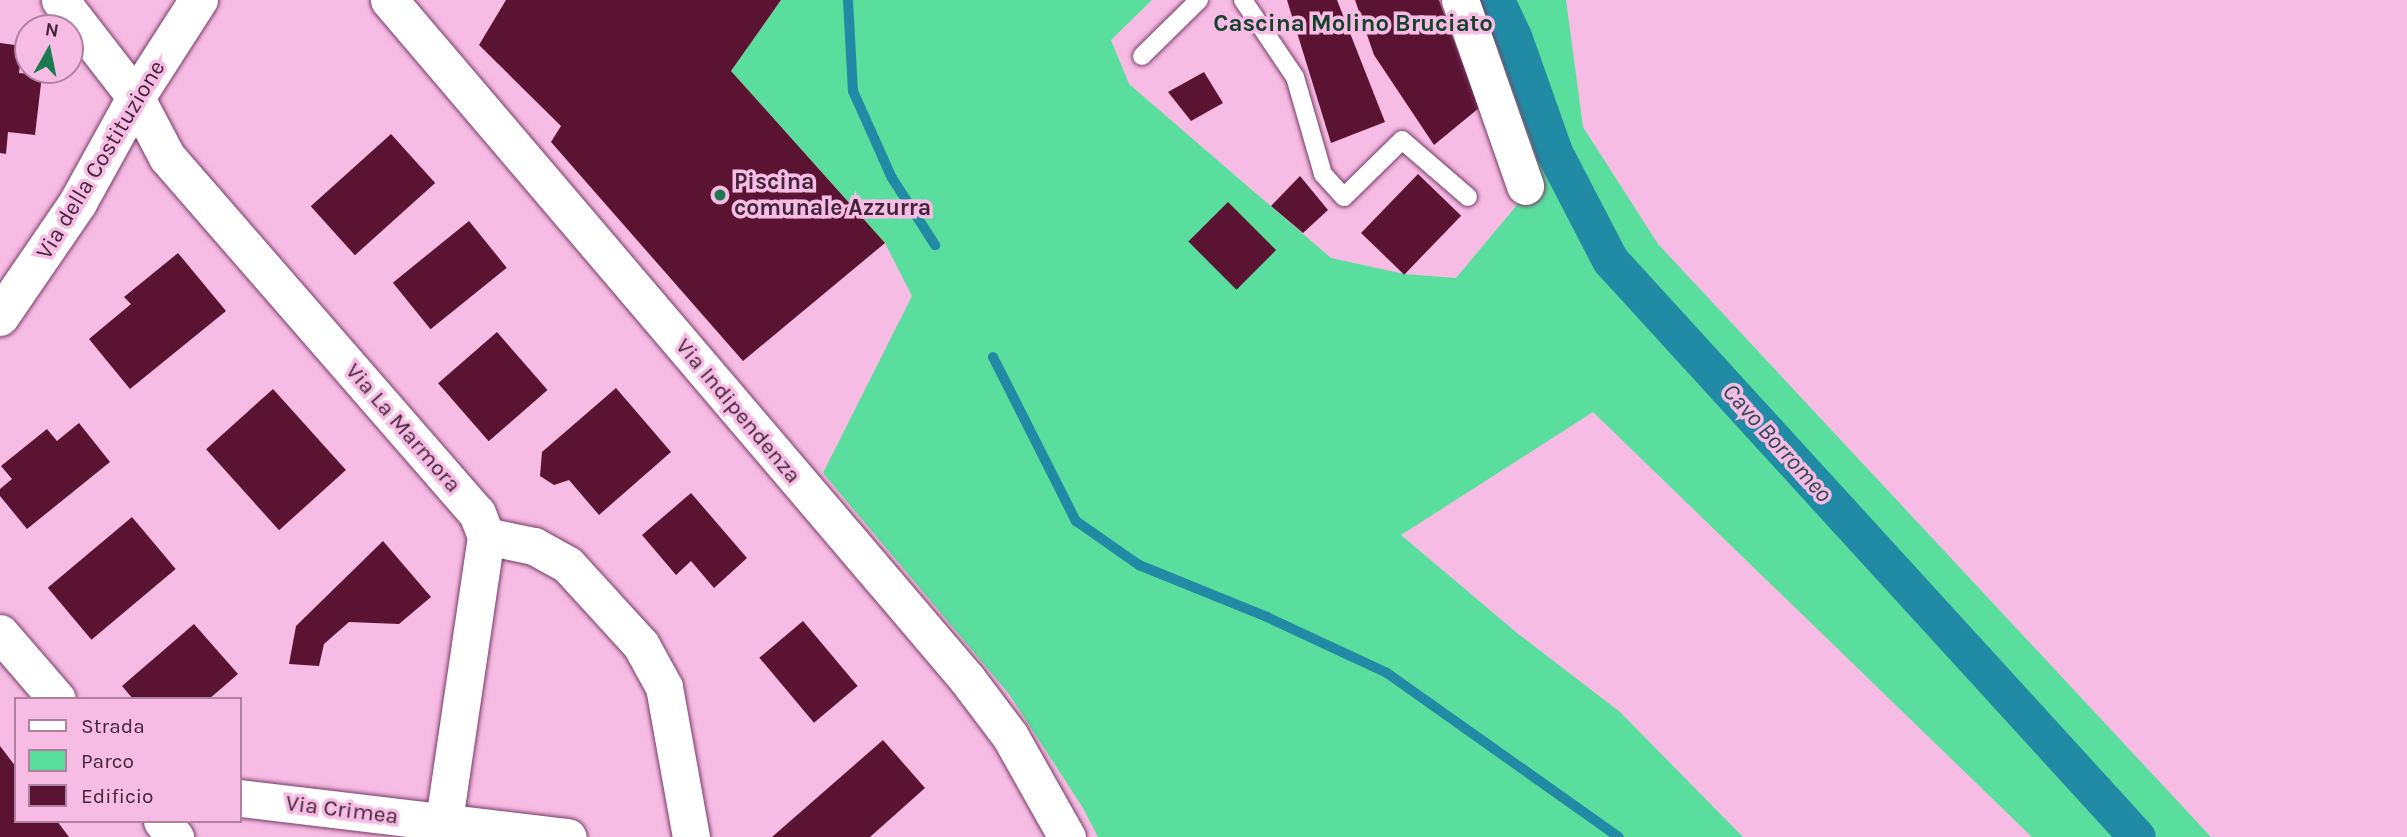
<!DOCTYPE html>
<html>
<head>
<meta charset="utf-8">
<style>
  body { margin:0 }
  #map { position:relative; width:2407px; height:837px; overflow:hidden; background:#f7bce3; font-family:Karla,sans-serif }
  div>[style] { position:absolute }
  .green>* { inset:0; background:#5ade9e }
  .stream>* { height:10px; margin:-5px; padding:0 5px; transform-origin:5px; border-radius:5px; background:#218ba5 }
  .canal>* { height:37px; margin:-18.5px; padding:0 18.5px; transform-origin:18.5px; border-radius:18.5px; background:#218ba5 }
  .building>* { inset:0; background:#5b1332; transform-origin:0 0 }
  .roads { filter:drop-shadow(0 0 2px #783966) drop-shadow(0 0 2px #783966) }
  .lane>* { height:18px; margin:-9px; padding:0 9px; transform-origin:9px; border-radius:9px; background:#fff }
  .street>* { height:37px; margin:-18.5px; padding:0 18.5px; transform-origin:18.5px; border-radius:18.5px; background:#fff }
  .secondary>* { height:38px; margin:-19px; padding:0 19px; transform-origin:19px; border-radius:19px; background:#fff }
  .dots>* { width:19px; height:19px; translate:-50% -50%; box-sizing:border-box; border:4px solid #f7bce3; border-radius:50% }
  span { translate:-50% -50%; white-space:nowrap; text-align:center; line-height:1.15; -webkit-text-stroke:7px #f7bce3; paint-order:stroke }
  .street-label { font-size:23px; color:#422539 }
  .poi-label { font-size:23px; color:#422539; font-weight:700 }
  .left { translate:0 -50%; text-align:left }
  .neighbourhood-label { font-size:24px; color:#16412c; font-weight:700 }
  .water-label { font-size:24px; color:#2c4a53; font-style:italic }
  .legend { position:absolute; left:14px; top:697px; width:228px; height:126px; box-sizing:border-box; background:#f7bce3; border:2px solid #af809f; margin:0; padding:9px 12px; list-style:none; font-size:21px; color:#422539 }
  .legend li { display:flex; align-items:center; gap:14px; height:35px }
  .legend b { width:35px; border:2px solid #af809f }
  .north { position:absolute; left:14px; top:14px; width:70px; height:70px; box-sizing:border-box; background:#f7bce3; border:2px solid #af809f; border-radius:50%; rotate:9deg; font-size:19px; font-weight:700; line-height:28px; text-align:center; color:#422539 }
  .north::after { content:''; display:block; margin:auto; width:24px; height:32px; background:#1c7a51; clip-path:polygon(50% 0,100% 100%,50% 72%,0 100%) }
</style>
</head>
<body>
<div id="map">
  <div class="green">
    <i style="clip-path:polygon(781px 0,1152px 0,1111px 40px,1129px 84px,1331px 258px,1404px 274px,1456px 278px,1537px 181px,1474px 0,1566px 0,1583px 127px,1658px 244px,2211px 837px,2032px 837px,1593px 412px,1401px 535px,1517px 633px,1620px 712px,1743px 837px,1098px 837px,1083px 808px,1009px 694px,823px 473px,912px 296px,885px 243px,731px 71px)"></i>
  </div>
  <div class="stream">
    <i style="left:848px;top:0;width:91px;rotate:86.9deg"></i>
    <i style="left:853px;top:91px;width:95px;rotate:65.9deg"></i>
    <i style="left:892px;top:178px;width:80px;rotate:57.3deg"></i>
    <i style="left:993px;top:357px;width:184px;rotate:63.2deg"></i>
    <i style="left:1076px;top:521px;width:77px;rotate:34.9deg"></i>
    <i style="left:1139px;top:565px;width:138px;rotate:22.1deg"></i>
    <i style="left:1267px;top:617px;width:132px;rotate:25deg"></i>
    <i style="left:1387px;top:673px;width:284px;rotate:35.3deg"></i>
  </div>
  <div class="canal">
    <i style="left:1496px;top:0;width:40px;rotate:65deg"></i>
    <i style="left:1513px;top:36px;width:123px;rotate:70.5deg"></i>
    <i style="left:1554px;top:152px;width:122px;rotate:62.6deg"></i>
    <i style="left:1610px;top:260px;width:781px;rotate:47.59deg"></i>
  </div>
  <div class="building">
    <i style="clip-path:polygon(506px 0,781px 0,731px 71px,885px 243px,743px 361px,551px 142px,561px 126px,479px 45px)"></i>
    <i style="clip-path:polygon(1287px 0,1337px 0,1385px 122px,1331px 143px)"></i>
    <i style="clip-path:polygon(1355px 0,1439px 0,1479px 108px,1434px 145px,1374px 55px)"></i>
    <i style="clip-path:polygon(0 43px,22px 46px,19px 73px,42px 75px,35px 135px,8px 132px,6px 154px,0 153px)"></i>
    <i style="clip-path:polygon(1204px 72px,1223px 103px,1191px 121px,1168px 92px)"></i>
    <i style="left:391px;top:134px;width:66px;height:108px;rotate:48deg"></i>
    <i style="left:1418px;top:174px;width:60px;height:82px;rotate:44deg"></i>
    <i style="clip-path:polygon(1300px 176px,1328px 210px,1303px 233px,1271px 206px)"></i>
    <i style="left:1228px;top:202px;width:68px;height:56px;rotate:45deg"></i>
    <i style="left:469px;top:221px;width:60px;height:98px;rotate:51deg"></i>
    <i style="clip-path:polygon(178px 253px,226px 311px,130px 389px,89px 339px,131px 304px,124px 297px)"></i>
    <i style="left:497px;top:332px;width:77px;height:78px;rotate:49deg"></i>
    <i style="clip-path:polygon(616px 388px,671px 452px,599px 515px,569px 480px,554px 485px,540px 476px,542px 452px)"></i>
    <i style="left:273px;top:389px;width:109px;height:90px;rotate:48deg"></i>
    <i style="clip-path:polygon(79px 423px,110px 462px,27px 529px,0 496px,0 489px,12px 479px,1px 466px,47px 429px,57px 441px)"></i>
    <i style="clip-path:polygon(691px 493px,747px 558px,714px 588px,691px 561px,676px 575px,642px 535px)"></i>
    <i style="left:132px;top:517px;width:68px;height:110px;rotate:50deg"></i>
    <i style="clip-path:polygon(383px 541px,431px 597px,399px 624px,349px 622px,324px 644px,319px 666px,289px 664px,296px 626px)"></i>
    <i style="left:803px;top:621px;width:85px;height:57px;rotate:50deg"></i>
    <i style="clip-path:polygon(194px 624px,238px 674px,209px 699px,133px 699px,122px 686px)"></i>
    <i style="clip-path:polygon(883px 740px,925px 788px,870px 837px,772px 837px)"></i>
    <i style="clip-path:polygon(0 746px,16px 767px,16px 821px,57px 821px,69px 837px,0 837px)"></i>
  </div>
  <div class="roads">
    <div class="lane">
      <i style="left:1243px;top:0;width:93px;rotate:56deg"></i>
      <i style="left:1295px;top:77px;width:101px;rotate:73.9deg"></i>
      <i style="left:1323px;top:174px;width:31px;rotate:48deg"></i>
      <i style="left:1344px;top:197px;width:81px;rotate:-44.5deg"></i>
      <i style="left:1402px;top:140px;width:87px;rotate:40.8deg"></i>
      <i style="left:1142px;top:56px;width:80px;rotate:-44.5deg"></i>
    </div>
    <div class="street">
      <i style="left:60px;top:0;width:124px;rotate:52.2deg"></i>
      <i style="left:136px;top:98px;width:67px;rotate:62.3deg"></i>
      <i style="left:167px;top:157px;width:472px;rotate:49deg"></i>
      <i style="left:477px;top:513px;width:25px;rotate:69deg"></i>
      <i style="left:486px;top:536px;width:288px;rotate:98.4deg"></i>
      <i style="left:389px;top:0;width:892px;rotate:49.59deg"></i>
      <i style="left:967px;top:679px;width:71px;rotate:53deg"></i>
      <i style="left:1010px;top:736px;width:116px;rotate:60.6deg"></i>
      <i style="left:1460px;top:0;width:197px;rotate:70.7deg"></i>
      <i style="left:486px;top:536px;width:49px;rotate:11.8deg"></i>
      <i style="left:534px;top:546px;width:39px;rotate:29deg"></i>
      <i style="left:568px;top:565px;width:108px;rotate:47.6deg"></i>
      <i style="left:641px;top:645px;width:48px;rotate:61.3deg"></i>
      <i style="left:664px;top:687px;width:152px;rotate:79.8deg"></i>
      <i style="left:0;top:633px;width:87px;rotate:49.2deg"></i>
      <i style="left:240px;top:798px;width:330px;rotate:6.8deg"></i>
      <i style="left:162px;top:821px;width:21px;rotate:51deg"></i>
    </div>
    <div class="secondary">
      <i style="left:0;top:317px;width:138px;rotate:-55.6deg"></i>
      <i style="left:78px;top:203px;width:120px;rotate:-61.1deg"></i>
      <i style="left:136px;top:98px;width:117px;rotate:-57.3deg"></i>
    </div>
  </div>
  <div class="dots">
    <i style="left:720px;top:195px;background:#1c7a51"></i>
  </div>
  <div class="street-label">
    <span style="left:101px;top:160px;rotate:-59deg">Via della Costituzione</span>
    <span style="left:738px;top:411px;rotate:50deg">Via Indipendenza</span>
    <span style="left:403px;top:428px;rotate:49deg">Via La Marmora</span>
    <span style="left:342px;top:810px;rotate:7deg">Via Crimea</span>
  </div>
  <div class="poi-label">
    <span class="left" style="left:734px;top:195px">Piscina<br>comunale Azzurra</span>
  </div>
  <div class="neighbourhood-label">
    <span style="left:1353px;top:24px">Cascina Molino Bruciato</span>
  </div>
  <div class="water-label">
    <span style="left:1777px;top:443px;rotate:48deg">Cavo Borromeo</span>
  </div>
  <ul class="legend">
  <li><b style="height:9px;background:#fff"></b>Strada</li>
  <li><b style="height:19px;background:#5ade9e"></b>Parco</li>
  <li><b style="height:19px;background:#5b1332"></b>Edificio</li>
  </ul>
  <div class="north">N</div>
</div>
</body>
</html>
